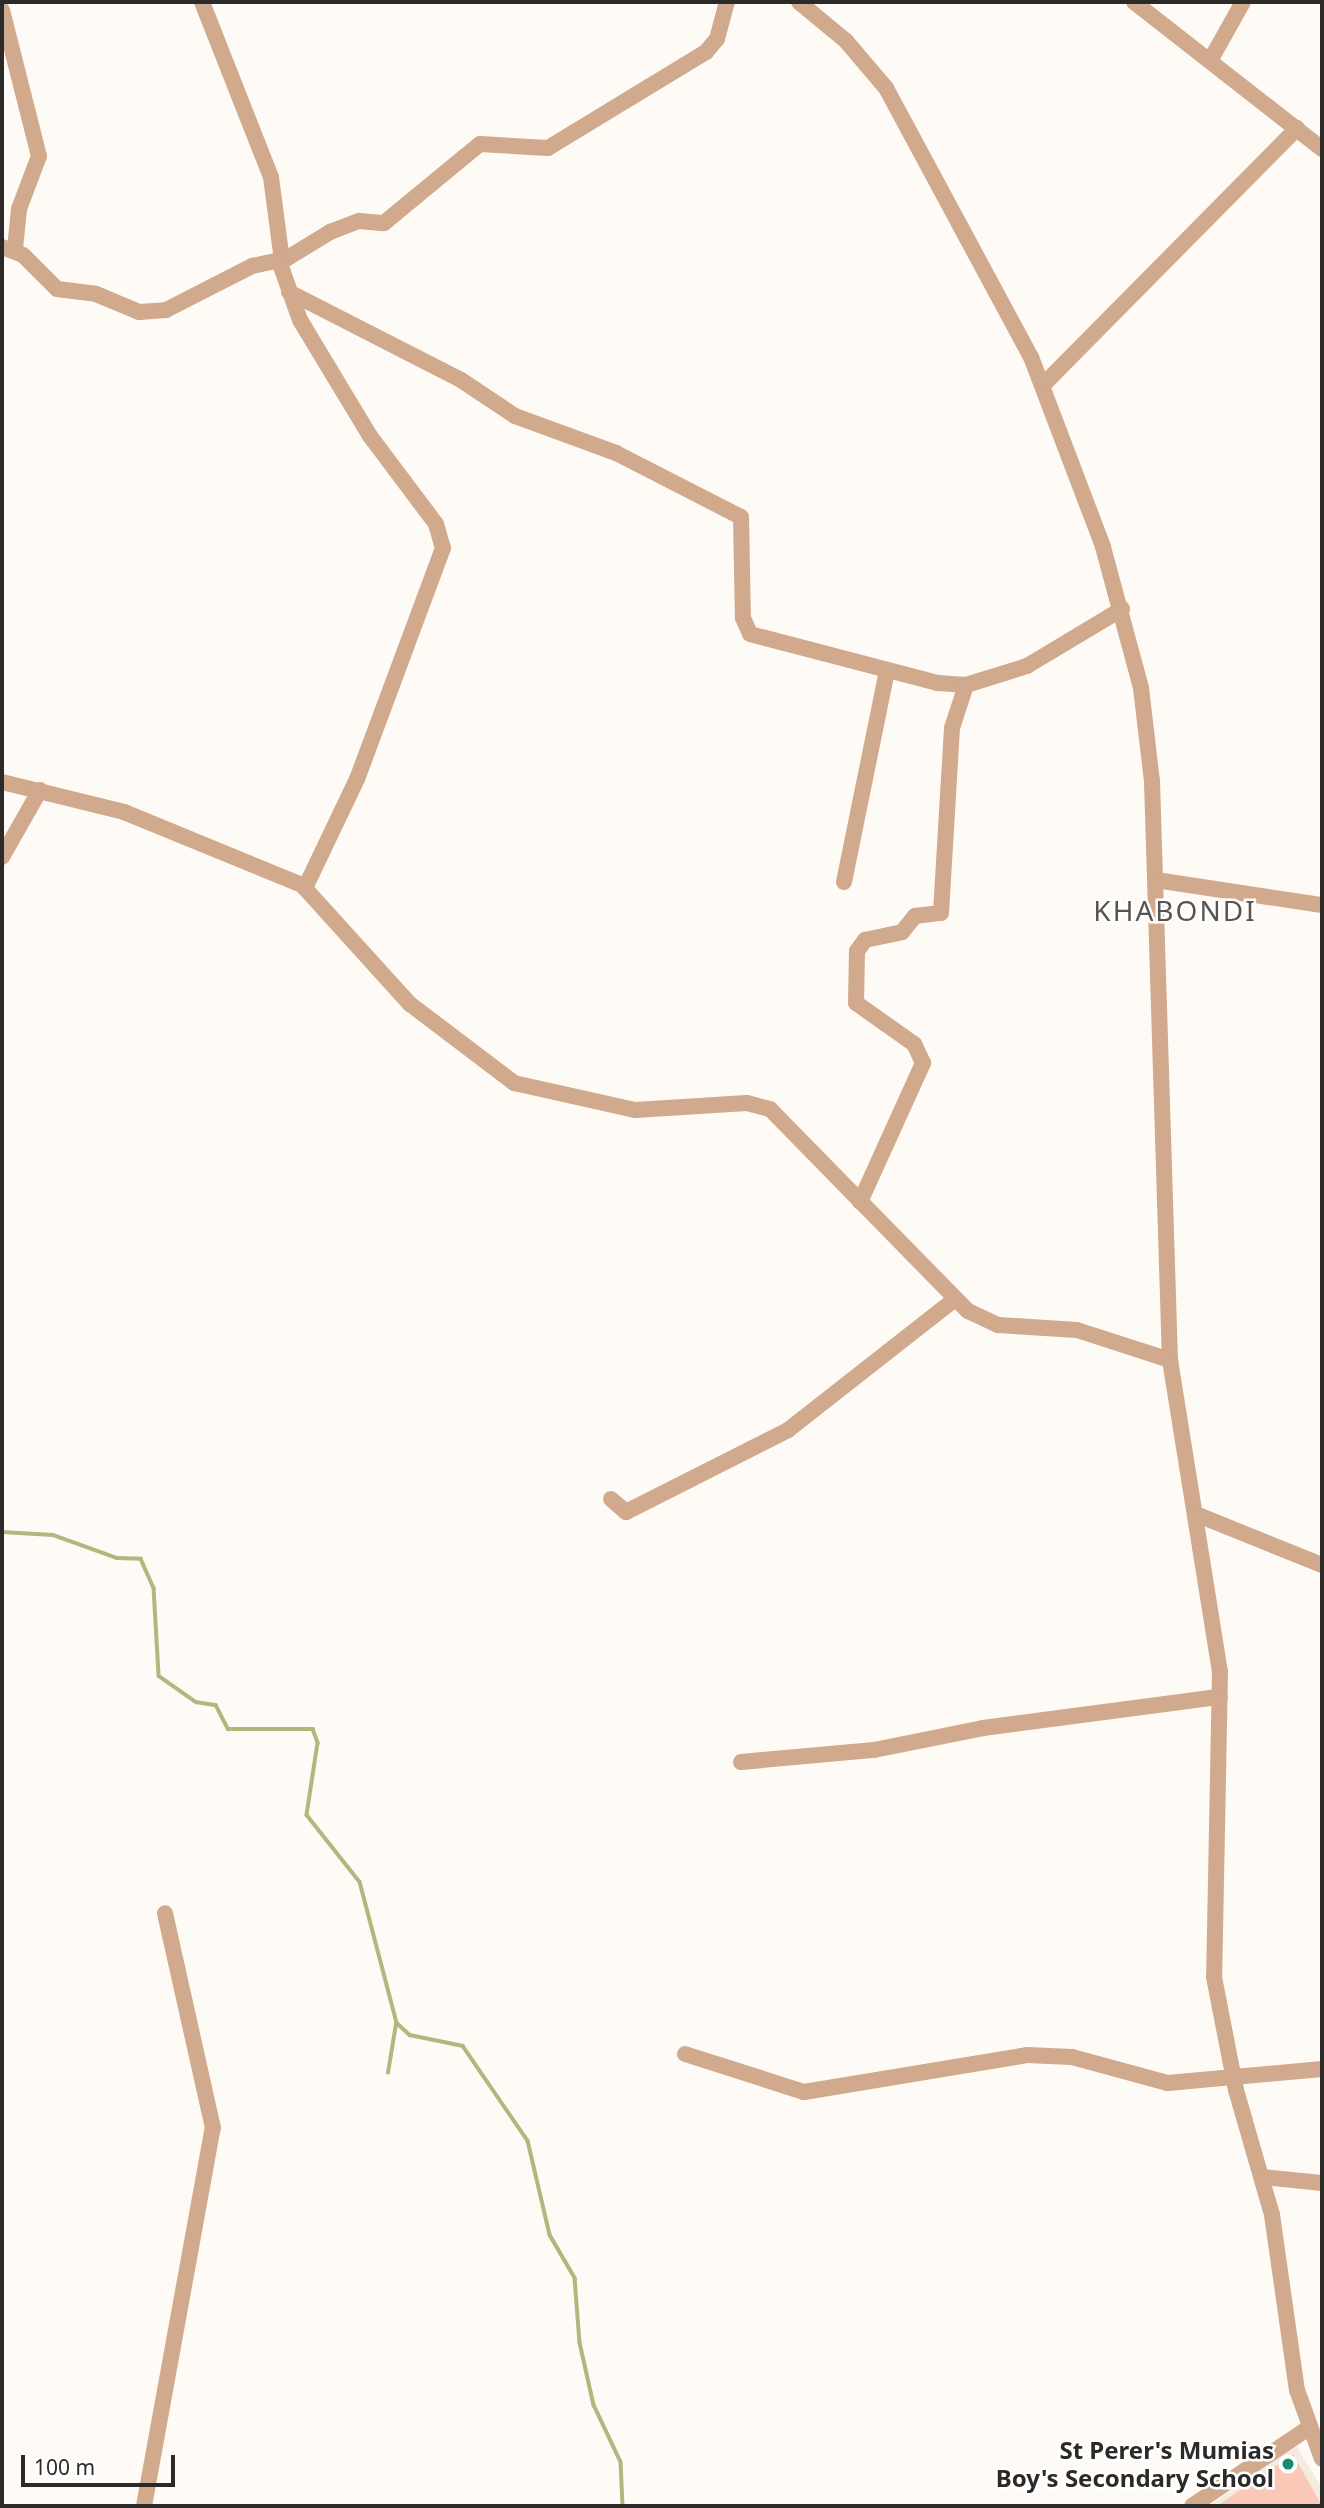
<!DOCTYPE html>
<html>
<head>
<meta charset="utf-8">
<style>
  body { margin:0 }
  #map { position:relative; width:1324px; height:2508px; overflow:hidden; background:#fefaf5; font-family:"Noto Sans",sans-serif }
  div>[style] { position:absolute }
  .built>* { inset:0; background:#f4ece1 }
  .green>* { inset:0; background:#fbc8b7 }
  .stream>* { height:3.5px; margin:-1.75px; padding:0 1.75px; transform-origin:1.75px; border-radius:1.75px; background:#b1b87e }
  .minor>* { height:16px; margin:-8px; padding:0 8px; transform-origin:8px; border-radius:8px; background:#d1a98c }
  .dots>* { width:19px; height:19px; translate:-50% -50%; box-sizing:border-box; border:4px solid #fff; border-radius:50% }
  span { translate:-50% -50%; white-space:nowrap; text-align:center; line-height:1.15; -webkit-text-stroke:5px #fff; paint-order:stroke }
  .poi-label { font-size:24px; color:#2b2a28; font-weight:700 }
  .right { translate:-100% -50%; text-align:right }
  .quarter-label { font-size:28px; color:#575451; letter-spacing:2px }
  .frame { position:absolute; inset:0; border:4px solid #2b2a28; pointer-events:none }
  .scale { position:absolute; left:21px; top:2455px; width:154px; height:32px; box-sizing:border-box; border:4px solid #2b2a28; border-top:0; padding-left:9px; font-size:21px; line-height:24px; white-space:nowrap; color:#2b2a28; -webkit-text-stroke:5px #fff; paint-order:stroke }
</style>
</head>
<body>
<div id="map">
  <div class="built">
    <i style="clip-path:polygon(1296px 2445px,1322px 2488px,1322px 2506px,1209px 2506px)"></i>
  </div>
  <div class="green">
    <i style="clip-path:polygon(1293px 2454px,1322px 2506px,1217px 2506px)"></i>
  </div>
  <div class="stream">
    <i style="left:2px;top:1532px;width:51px;rotate:3.4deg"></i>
    <i style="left:53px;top:1535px;width:68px;rotate:19.8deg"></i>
    <i style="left:117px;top:1558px;width:24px;rotate:2deg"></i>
    <i style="left:141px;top:1559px;width:32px;rotate:66deg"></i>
    <i style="left:154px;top:1588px;width:88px;rotate:86.7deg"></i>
    <i style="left:159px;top:1676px;width:45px;rotate:35.1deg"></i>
    <i style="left:196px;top:1702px;width:20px;rotate:9deg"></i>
    <i style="left:216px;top:1705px;width:27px;rotate:63deg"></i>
    <i style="left:228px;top:1729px;width:85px"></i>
    <i style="left:313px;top:1729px;width:15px;rotate:70deg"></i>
    <i style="left:318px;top:1743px;width:73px;rotate:98.7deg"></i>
    <i style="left:307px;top:1815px;width:85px;rotate:51.7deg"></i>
    <i style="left:360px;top:1882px;width:146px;rotate:75.3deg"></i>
    <i style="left:397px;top:2023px;width:18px;rotate:43deg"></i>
    <i style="left:410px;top:2035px;width:54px;rotate:11.7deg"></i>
    <i style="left:463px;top:2046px;width:115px;rotate:55.6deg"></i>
    <i style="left:528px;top:2141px;width:97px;rotate:76.8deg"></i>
    <i style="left:550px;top:2235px;width:50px;rotate:59.8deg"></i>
    <i style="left:575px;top:2278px;width:65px;rotate:85.6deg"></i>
    <i style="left:580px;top:2343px;width:64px;rotate:77.3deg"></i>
    <i style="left:594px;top:2405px;width:63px;rotate:64.7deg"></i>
    <i style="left:621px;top:2462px;width:44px;rotate:87.4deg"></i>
    <i style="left:388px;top:2073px;width:50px;rotate:-80.7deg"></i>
  </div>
  <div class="minor">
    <i style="left:202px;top:2px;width:188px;rotate:68.5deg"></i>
    <i style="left:271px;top:177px;width:84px;rotate:82.5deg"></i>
    <i style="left:799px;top:2px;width:61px;rotate:39.7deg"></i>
    <i style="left:846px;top:41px;width:62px;rotate:49.6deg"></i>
    <i style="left:886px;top:88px;width:306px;rotate:61.7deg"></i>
    <i style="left:1031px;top:357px;width:203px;rotate:69.2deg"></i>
    <i style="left:1103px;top:547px;width:146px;rotate:74.9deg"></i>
    <i style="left:1141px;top:688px;width:95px;rotate:83.3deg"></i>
    <i style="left:1152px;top:782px;width:578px;rotate:88.22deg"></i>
    <i style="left:1170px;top:1360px;width:316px;rotate:80.9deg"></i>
    <i style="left:1220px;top:1672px;width:305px;rotate:91.1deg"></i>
    <i style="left:1214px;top:1977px;width:115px;rotate:79deg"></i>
    <i style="left:1236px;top:2090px;width:130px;rotate:73.9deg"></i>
    <i style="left:1272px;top:2215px;width:177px;rotate:81.9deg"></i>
    <i style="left:1297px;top:2390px;width:73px;rotate:70.1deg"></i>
    <i style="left:1134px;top:2px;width:239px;rotate:38deg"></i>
    <i style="left:2px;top:10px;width:151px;rotate:75.8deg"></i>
    <i style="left:39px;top:156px;width:57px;rotate:110.7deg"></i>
    <i style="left:19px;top:209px;width:40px;rotate:95.7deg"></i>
    <i style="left:1211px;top:59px;width:65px;rotate:-60.7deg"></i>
    <i style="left:2px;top:247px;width:22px;rotate:21deg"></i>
    <i style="left:23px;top:255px;width:48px;rotate:45deg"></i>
    <i style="left:57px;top:289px;width:39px;rotate:7deg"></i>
    <i style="left:96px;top:294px;width:47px;rotate:22.7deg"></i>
    <i style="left:139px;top:312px;width:27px;rotate:-4deg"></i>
    <i style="left:166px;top:310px;width:97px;rotate:-27.1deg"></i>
    <i style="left:252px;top:266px;width:35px;rotate:-12deg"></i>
    <i style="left:286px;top:259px;width:52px;rotate:-31.5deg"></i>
    <i style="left:330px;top:232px;width:31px;rotate:-21deg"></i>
    <i style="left:359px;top:221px;width:25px;rotate:5deg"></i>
    <i style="left:384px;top:223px;width:124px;rotate:-39.5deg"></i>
    <i style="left:480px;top:144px;width:68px;rotate:3.4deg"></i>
    <i style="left:548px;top:148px;width:185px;rotate:-31.3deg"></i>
    <i style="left:706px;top:52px;width:17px;rotate:-50deg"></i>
    <i style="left:717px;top:39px;width:38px;rotate:-75deg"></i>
    <i style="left:279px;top:261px;width:63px;rotate:70.4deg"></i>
    <i style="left:300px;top:320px;width:135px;rotate:58.9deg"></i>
    <i style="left:370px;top:436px;width:110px;rotate:53.1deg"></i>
    <i style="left:436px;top:524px;width:25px;rotate:74deg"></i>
    <i style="left:443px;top:548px;width:246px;rotate:110.4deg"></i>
    <i style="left:357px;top:779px;width:121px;rotate:115.5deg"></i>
    <i style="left:289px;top:292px;width:193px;rotate:27.1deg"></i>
    <i style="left:461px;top:380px;width:65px;rotate:33.7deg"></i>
    <i style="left:515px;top:416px;width:108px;rotate:20.1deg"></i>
    <i style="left:616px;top:453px;width:140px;rotate:27.1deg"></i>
    <i style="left:741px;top:517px;width:101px;rotate:88.9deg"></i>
    <i style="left:743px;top:618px;width:17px;rotate:66deg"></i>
    <i style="left:750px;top:634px;width:194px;rotate:14.6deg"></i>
    <i style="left:938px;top:683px;width:28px;rotate:4deg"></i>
    <i style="left:966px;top:685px;width:64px;rotate:-17.3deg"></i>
    <i style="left:1027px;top:666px;width:111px;rotate:-31deg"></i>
    <i style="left:1044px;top:384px;width:360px;rotate:-45.3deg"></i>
    <i style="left:2px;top:782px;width:126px;rotate:13.8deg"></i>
    <i style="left:124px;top:812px;width:192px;rotate:22.3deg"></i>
    <i style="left:302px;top:885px;width:161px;rotate:47.8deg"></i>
    <i style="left:410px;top:1004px;width:131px;rotate:37.2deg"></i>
    <i style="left:514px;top:1083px;width:124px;rotate:12.6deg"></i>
    <i style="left:635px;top:1110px;width:112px;rotate:-3.6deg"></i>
    <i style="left:747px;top:1103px;width:24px;rotate:15deg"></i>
    <i style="left:770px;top:1109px;width:283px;rotate:45.6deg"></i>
    <i style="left:968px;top:1311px;width:33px;rotate:25deg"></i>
    <i style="left:998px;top:1325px;width:79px;rotate:3.6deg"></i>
    <i style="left:1077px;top:1330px;width:98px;rotate:17.9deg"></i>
    <i style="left:2px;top:857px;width:77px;rotate:-60.4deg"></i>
    <i style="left:1156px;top:880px;width:168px;rotate:8.6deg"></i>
    <i style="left:844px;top:882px;width:216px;rotate:-78.5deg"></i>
    <i style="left:860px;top:1202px;width:153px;rotate:-65.6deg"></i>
    <i style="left:923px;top:1063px;width:21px;rotate:-115deg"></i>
    <i style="left:914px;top:1044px;width:71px;rotate:-144.7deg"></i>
    <i style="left:856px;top:1003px;width:52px;rotate:-88.9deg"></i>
    <i style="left:857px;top:951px;width:14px;rotate:-54deg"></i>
    <i style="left:865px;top:940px;width:38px;rotate:-12deg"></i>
    <i style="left:902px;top:932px;width:21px;rotate:-51deg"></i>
    <i style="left:915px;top:916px;width:26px;rotate:-7deg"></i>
    <i style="left:941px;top:913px;width:185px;rotate:-86.6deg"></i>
    <i style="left:952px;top:728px;width:45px;rotate:-72deg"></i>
    <i style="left:611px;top:1499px;width:20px;rotate:41deg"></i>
    <i style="left:626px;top:1512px;width:182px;rotate:-26.8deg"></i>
    <i style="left:788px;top:1430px;width:212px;rotate:-38.1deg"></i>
    <i style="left:1198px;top:1515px;width:134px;rotate:22deg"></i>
    <i style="left:741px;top:1762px;width:134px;rotate:-5.2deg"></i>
    <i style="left:874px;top:1750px;width:111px;rotate:-11.4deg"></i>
    <i style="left:983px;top:1728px;width:239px;rotate:-7.5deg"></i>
    <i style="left:685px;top:2054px;width:125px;rotate:17.7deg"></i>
    <i style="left:804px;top:2092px;width:226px;rotate:-9.4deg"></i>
    <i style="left:1027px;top:2055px;width:45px;rotate:2.5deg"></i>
    <i style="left:1072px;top:2057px;width:99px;rotate:15.2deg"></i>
    <i style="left:1168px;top:2083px;width:155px;rotate:-5.2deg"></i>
    <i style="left:1262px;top:2177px;width:60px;rotate:5.7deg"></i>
    <i style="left:144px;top:2506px;width:384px;rotate:-79.7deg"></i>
    <i style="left:213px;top:2128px;width:220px;rotate:-102.6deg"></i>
    <i style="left:1192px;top:2506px;width:138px;rotate:-33.8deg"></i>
  </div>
  <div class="dots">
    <i style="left:1288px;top:2464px;background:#188b6c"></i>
  </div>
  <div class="poi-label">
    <span class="right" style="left:1274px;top:2464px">St Perer's Mumias<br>Boy's Secondary School</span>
  </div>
  <div class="quarter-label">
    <span style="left:1175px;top:910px">KHABONDI</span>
  </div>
  <div class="frame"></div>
  <div class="scale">100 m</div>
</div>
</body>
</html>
